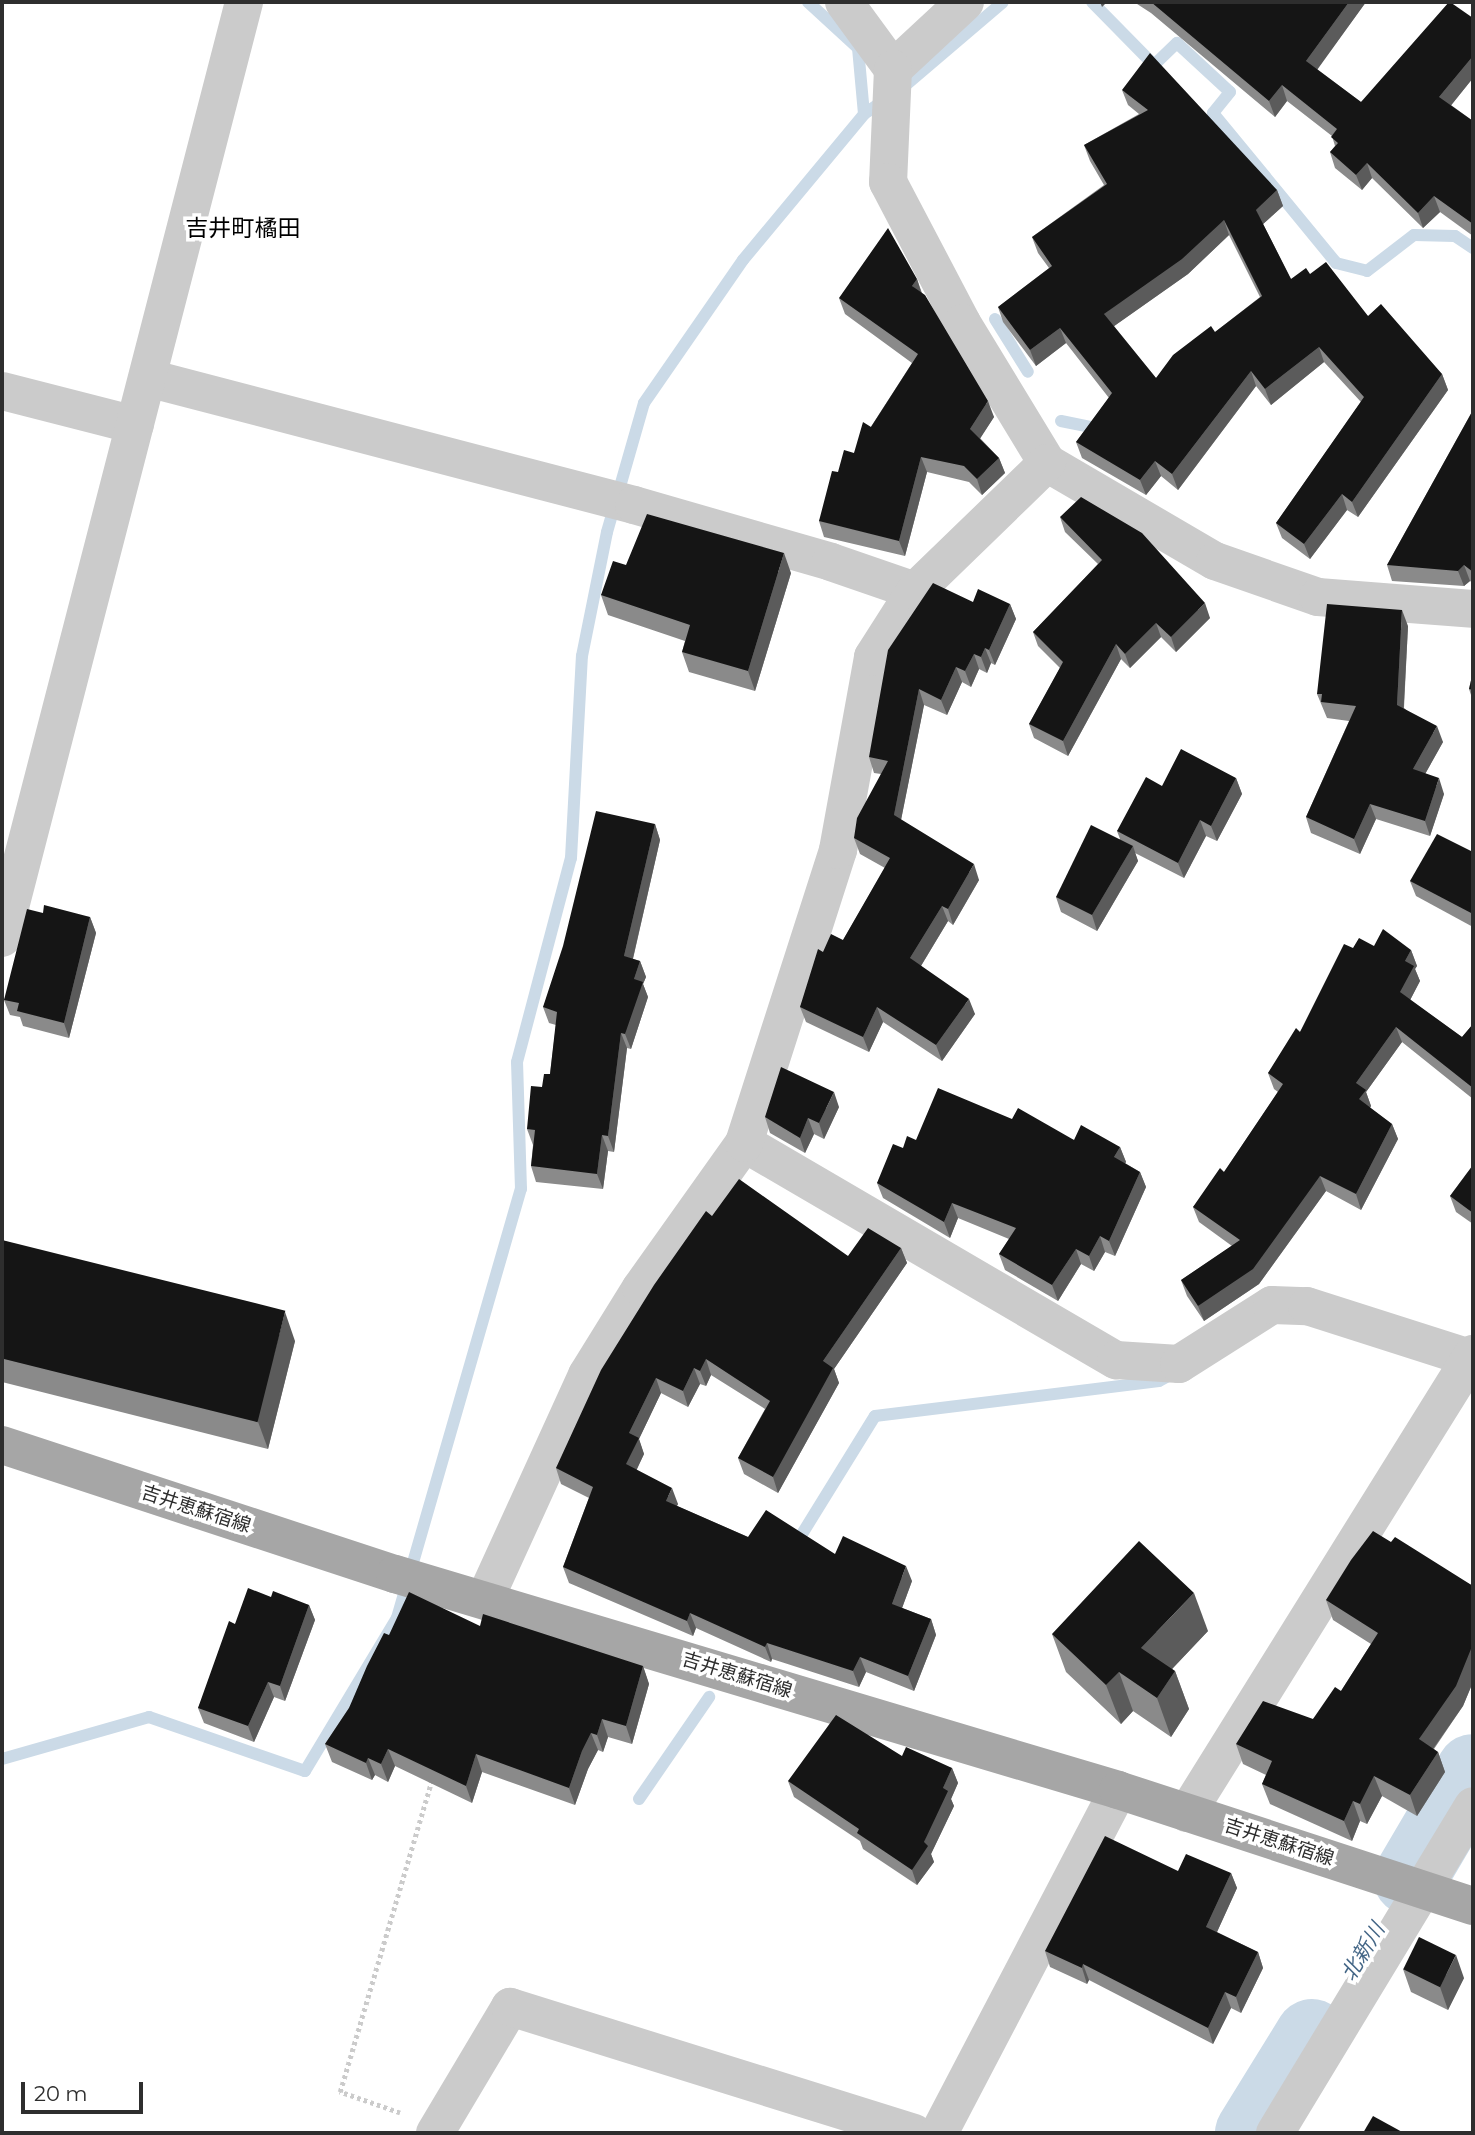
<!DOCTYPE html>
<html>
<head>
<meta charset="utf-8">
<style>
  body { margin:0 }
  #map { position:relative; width:1475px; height:2135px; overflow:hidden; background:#fff; font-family:Montserrat,"Noto Sans JP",sans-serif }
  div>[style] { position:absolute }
  .stream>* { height:12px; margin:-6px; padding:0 6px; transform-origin:6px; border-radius:6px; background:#cbdae7 }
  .river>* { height:74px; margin:-37px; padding:0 37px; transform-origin:37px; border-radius:37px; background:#cbdae7 }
  .path>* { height:4.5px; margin-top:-2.25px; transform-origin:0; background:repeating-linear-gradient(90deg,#cbcbcb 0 3.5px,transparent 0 7px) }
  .minor>* { height:38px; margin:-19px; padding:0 19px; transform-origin:19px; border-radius:19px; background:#cbcbcb }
  .major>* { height:38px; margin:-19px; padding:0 19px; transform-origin:19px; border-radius:19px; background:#a6a6a6 }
  .wall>* { inset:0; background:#8a8a8a }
  .shaded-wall>* { inset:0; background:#5b5b5b }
  .building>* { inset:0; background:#151515; transform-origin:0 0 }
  span { translate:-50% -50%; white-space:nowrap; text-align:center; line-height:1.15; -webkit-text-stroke:7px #fff; paint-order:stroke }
  .street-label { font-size:19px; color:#2e2e2e }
  .water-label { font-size:21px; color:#456787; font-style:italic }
  .quarter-label { font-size:23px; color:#000 }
  .frame { position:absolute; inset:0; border:4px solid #2e2e2e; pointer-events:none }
  .scale { position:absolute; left:21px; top:2082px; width:122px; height:32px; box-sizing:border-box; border:4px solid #2e2e2e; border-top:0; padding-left:9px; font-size:21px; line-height:24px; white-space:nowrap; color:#2e2e2e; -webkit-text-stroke:5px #fff; paint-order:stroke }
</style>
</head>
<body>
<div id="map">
  <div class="stream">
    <i style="left:808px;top:2px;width:68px;rotate:42.6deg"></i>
    <i style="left:858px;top:48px;width:66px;rotate:84.8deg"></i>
    <i style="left:1092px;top:2px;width:88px;rotate:45.5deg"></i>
    <i style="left:1154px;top:65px;width:32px;rotate:-44deg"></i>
    <i style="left:1177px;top:43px;width:72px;rotate:42.8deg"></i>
    <i style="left:1230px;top:92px;width:27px;rotate:129deg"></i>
    <i style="left:1213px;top:113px;width:194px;rotate:50.6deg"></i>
    <i style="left:1336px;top:263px;width:32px;rotate:14deg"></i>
    <i style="left:1367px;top:271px;width:59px;rotate:-37.5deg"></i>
    <i style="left:1414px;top:235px;width:41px;rotate:1.4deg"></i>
    <i style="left:1455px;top:236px;width:22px;rotate:34deg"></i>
    <i style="left:900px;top:90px;width:135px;rotate:-40.5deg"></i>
    <i style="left:995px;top:319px;width:62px;rotate:58.1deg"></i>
    <i style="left:1061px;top:421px;width:41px;rotate:11.3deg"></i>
    <i style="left:794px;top:1547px;width:154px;rotate:-58.3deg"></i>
    <i style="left:875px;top:1416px;width:286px;rotate:-7deg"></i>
    <i style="left:1159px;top:1381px;width:10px;rotate:-29deg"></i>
    <i style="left:2px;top:1759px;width:153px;rotate:-15.9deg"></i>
    <i style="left:149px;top:1717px;width:165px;rotate:19.1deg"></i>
    <i style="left:305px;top:1771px;width:179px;rotate:-59deg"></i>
    <i style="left:397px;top:1618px;width:447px;rotate:-73.9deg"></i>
    <i style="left:521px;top:1189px;width:127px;rotate:-91.8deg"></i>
    <i style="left:517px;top:1062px;width:211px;rotate:-75.2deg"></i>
    <i style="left:571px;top:858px;width:202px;rotate:-86.9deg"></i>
    <i style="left:582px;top:656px;width:126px;rotate:-78.6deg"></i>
    <i style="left:607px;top:532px;width:134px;rotate:-74deg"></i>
    <i style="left:644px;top:403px;width:174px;rotate:-55.3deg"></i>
    <i style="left:743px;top:260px;width:190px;rotate:-50.3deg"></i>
    <i style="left:864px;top:114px;width:25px;rotate:-34deg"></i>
    <i style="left:639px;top:1799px;width:124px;rotate:-55.5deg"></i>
  </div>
  <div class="river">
    <i style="left:1410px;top:1878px;width:124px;rotate:-59.5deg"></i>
    <i style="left:1252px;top:2133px;width:114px;rotate:-58.3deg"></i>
  </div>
  <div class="path">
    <i style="left:400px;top:2113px;width:64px;rotate:-160.7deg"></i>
    <i style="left:340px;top:2092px;width:326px;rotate:-73.6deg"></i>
  </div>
  <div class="minor">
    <i style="left:844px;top:2px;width:83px;rotate:53.8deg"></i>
    <i style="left:965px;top:2px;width:98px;rotate:137.1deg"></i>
    <i style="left:893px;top:69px;width:113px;rotate:92.5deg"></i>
    <i style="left:888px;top:182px;width:159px;rotate:62.3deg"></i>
    <i style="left:962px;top:323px;width:164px;rotate:58.7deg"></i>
    <i style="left:1047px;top:463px;width:194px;rotate:30.3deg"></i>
    <i style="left:1215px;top:561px;width:109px;rotate:19.3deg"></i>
    <i style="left:1318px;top:597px;width:155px;rotate:4.4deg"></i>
    <i style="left:148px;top:378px;width:502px;rotate:14.64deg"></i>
    <i style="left:634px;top:505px;width:205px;rotate:16.1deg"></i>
    <i style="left:831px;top:562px;width:89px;rotate:19deg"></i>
    <i style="left:2px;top:391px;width:137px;rotate:14.3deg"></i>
    <i style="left:2px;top:938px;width:967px;rotate:-75.5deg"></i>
    <i style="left:744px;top:1143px;width:431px;rotate:30.3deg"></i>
    <i style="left:1116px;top:1360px;width:63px;rotate:3.6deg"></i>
    <i style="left:1179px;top:1364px;width:110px;rotate:-32.4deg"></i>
    <i style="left:1272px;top:1305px;width:35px;rotate:2deg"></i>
    <i style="left:1307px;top:1306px;width:174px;rotate:17.7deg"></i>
    <i style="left:485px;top:1599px;width:246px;rotate:-65.5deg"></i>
    <i style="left:587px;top:1375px;width:102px;rotate:-58.2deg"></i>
    <i style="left:641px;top:1288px;width:178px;rotate:-54.6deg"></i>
    <i style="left:744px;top:1143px;width:308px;rotate:-72.2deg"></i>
    <i style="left:838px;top:850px;width:196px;rotate:-79.7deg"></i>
    <i style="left:873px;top:657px;width:78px;rotate:-57.5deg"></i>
    <i style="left:915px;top:591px;width:184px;rotate:-44.1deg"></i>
    <i style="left:1187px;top:1813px;width:541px;rotate:-58.07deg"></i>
    <i style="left:435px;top:2133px;width:147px;rotate:-59.2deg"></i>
    <i style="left:510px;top:2007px;width:423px;rotate:17.3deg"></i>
    <i style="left:939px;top:2133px;width:387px;rotate:-62.4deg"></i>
    <i style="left:1275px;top:2133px;width:382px;rotate:-58.8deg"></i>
  </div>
  <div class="major">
    <i style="left:2px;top:1445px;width:414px;rotate:18.2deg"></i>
    <i style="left:395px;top:1574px;width:755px;rotate:16.63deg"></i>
    <i style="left:1118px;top:1790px;width:373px;rotate:18.1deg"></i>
  </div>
  <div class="wall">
    <i style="clip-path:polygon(1134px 2px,1366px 2px,1317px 69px,1361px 102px,1473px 18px,1473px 78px,1451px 105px,1473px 121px,1473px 236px,1440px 212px,1423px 228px,1372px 178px,1362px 190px,1335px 168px,1330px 152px,1335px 146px,1332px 136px,1287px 101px,1275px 117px,1151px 13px)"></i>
    <i style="clip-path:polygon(evenodd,1122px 90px,1277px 190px,1283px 206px,1263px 224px,1291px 279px,1310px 274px,1368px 316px,1442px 374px,1448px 390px,1358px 517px,1347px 510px,1310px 559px,1282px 538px,1276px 523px,1361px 402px,1324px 362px,1271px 405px,1256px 386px,1178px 490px,1161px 476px,1146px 495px,1082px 458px,1076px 442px,1109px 398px,1066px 343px,1036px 366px,1003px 322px,998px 307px,1049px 268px,1038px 253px,1032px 237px,1104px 185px,1090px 161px,1084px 145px,1139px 114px,1128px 105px,1122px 90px,1229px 235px,1260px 297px,1156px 378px,1114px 326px,1188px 274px,1229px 235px)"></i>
    <i style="clip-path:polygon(917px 279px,922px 293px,994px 417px,980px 438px,999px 458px,1005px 473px,982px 495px,969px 482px,927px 472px,905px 556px,824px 537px,819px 521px,854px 453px,912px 363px,845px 314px,839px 298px)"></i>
    <i style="clip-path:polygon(1473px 410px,1473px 583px,1470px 581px,1464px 586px,1392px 581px,1387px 565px)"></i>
    <i style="clip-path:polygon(1060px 517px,1210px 618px,1176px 652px,1161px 637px,1130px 668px,1121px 659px,1068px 756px,1034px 738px,1029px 724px,1060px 668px,1038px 646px,1033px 632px,1098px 564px,1065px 532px)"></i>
    <i style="clip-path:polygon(626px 565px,791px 573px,755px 691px,689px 672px,682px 652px,685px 641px,608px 615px,601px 595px)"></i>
    <i style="clip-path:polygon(973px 602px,1010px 604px,1016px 619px,995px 665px,991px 663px,987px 673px,979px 669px,971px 687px,962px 682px,947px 715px,924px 705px,901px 820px,979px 880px,953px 925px,948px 921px,921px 966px,975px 1014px,942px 1061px,883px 1022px,869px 1052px,806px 1022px,800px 1007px,823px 952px,843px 940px,885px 868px,860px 854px,854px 838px,881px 774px,874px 773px,869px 757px)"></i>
    <i style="clip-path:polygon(1408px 626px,1404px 708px,1443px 742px,1425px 774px,1444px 794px,1430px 836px,1376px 819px,1360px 854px,1311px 833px,1306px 817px,1349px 721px,1327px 718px,1317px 694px)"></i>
    <i style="clip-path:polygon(1473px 672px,1473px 701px,1469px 689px)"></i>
    <i style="clip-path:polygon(1236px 778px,1242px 794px,1217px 841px,1206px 836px,1184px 878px,1135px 853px,1138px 861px,1097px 931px,1061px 912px,1056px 897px,1120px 839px,1117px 831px,1162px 786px)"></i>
    <i style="clip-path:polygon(655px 824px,660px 840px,633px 959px,640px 961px,646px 977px,643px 984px,648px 997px,631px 1049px,627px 1048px,614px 1152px,608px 1151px,603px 1189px,536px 1182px,531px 1166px,533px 1145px,527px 1129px,542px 1087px,550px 1074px,556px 1025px,549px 1023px,543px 1007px)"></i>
    <i style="clip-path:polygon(1473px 852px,1473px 927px,1416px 896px,1410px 881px)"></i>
    <i style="clip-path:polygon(43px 913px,90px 917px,96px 933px,69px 1038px,23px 1026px,20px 1017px,10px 1015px,4px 1000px)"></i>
    <i style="clip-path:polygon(1374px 946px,1411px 950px,1417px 966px,1415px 969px,1420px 981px,1410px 1000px,1462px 1037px,1473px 1024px,1473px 1099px,1402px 1042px,1366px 1092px,1371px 1106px,1370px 1108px,1392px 1124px,1398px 1139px,1361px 1210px,1326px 1191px,1259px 1284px,1204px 1321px,1187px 1296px,1181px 1280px,1232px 1246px,1199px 1222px,1193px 1207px,1224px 1172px,1278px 1092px,1274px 1089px,1268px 1073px,1300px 1032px,1353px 948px)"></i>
    <i style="clip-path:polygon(839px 1107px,824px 1139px,814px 1134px,805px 1153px,770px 1133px,765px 1117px)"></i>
    <i style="clip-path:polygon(1012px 1119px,1074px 1140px,1120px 1147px,1126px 1162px,1125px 1163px,1140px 1172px,1146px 1187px,1115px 1256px,1105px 1252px,1094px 1271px,1081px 1264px,1058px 1301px,1005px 1270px,999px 1254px,1009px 1239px,958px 1218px,950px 1238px,883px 1198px,877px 1183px,903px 1148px,916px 1140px)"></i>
    <i style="clip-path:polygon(1473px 1165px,1473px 1224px,1456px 1212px,1450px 1196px)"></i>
    <i style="clip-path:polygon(712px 1216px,848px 1256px,901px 1248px,907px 1263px,834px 1369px,839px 1383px,778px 1493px,744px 1474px,738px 1458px,765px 1409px,711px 1375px,706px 1386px,700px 1384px,688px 1407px,661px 1393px,639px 1439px,644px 1454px,636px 1470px,678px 1504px,677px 1506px,748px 1537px,835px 1554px,912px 1581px,902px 1608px,931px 1619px,936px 1635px,914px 1691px,866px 1672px,859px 1687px,772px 1659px,771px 1662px,696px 1628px,693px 1636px,569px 1583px,563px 1567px,589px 1498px,561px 1484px,556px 1468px)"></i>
    <i style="clip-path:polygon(2px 1240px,295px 1341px,268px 1449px,2px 1382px)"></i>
    <i style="clip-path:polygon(1391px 1542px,1473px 1586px,1473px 1682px,1463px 1706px,1434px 1749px,1438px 1752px,1445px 1772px,1417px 1816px,1382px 1796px,1367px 1824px,1360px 1821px,1352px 1841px,1270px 1804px,1262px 1784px,1266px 1775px,1243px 1764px,1236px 1744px,1313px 1719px,1341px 1691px,1371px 1644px,1333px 1620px,1326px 1600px)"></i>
    <i style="clip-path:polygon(271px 1597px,309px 1605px,315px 1620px,285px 1701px,274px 1697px,254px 1742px,204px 1723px,198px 1708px,235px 1624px)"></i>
    <i style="clip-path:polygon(1208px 1631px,1172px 1669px,1175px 1671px,1189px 1709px,1171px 1737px,1133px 1711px,1121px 1724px,1066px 1672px,1052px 1634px)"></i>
    <i style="clip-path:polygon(389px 1635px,643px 1666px,649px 1684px,632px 1744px,608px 1737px,603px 1752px,598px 1750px,588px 1769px,575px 1805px,482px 1772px,472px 1803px,395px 1766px,388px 1782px,375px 1775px,372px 1780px,332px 1762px,325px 1744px,349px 1708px)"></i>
    <i style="clip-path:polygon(902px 1756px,952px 1768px,958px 1783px,951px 1799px,954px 1806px,931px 1854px,934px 1862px,917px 1885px,863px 1849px,860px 1841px,794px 1797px,788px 1781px)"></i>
    <i style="clip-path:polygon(1178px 1871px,1231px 1873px,1237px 1888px,1217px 1932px,1258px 1952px,1263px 1968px,1241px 2013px,1231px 2008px,1213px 2044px,1089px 1980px,1087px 1984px,1050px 1967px,1045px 1951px)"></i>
    <i style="clip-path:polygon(1403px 1969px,1464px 1978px,1448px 2010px,1411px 1992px)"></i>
  </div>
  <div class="shaded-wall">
    <i style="clip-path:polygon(1100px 2px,1107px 2px,1102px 7px)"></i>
    <i style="clip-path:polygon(1349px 2px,1366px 2px,1312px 77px,1306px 61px)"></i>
    <i style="clip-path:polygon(1473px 56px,1473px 78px,1445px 113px,1439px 97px)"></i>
    <i style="clip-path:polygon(1282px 85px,1287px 101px,1275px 117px,1269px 101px)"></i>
    <i style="clip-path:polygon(1367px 163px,1372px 178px,1362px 190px,1356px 175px)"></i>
    <i style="clip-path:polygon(1277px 190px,1283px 206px,1262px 225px,1256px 210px)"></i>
    <i style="clip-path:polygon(1434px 196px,1440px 212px,1423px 228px,1418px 213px)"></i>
    <i style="clip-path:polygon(1224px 220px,1229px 235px,1188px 274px,1110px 329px,1104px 314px)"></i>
    <i style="clip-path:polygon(917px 279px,922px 295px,912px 286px)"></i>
    <i style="clip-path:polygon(1060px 328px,1066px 343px,1036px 366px,1030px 350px)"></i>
    <i style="clip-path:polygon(1319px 347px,1324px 362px,1271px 405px,1265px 389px)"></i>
    <i style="clip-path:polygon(1251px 371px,1256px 386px,1178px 490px,1172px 474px)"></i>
    <i style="clip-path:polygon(1442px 374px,1448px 390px,1358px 517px,1352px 502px)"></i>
    <i style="clip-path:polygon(988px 401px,994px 417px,976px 445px,970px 429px)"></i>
    <i style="clip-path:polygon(921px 457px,927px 472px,905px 556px,899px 541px)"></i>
    <i style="clip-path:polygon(999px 458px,1005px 473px,982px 495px,977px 479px)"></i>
    <i style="clip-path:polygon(1155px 461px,1161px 476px,1146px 495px,1140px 480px)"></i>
    <i style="clip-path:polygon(1342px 494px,1347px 510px,1310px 559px,1304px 544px)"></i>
    <i style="clip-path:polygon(784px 553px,791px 573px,755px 691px,748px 671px)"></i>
    <i style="clip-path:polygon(1464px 565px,1470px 581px,1464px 586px,1458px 571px)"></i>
    <i style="clip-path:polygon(1205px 603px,1210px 618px,1176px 652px,1171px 637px)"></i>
    <i style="clip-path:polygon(1010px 604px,1016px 619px,995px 665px,989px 650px)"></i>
    <i style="clip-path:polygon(1402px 610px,1408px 626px,1403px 720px,1397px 705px)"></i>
    <i style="clip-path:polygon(1156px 623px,1161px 637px,1130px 668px,1125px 654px)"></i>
    <i style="clip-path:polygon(1116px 644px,1121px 659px,1068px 756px,1063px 741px)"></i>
    <i style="clip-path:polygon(985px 648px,991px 663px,987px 673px,981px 657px)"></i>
    <i style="clip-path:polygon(974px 654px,979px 669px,971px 687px,965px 671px)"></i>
    <i style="clip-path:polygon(956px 667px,962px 682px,947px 715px,941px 700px)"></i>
    <i style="clip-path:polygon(919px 689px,924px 705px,899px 830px,894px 815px)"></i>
    <i style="clip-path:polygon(1437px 726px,1443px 742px,1419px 785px,1413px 769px)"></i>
    <i style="clip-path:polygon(1236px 778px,1242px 794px,1217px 841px,1211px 826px)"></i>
    <i style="clip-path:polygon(1439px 778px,1444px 794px,1430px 836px,1425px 821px)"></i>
    <i style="clip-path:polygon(1370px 804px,1376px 819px,1360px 854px,1354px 839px)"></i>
    <i style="clip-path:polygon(1200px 820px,1206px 836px,1184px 878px,1178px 863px)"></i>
    <i style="clip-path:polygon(655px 824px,660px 840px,630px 971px,624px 956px)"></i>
    <i style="clip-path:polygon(1133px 846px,1138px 861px,1097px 931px,1092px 915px)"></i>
    <i style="clip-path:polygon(974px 864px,979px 880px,953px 925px,948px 909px)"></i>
    <i style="clip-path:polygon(942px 906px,948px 921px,916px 974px,910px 958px)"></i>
    <i style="clip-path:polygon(90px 917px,96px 933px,69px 1038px,64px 1023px)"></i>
    <i style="clip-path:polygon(1411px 950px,1417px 966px,1415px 969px,1420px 981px,1406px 1008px,1400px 992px,1405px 961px)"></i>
    <i style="clip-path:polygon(640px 961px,646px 977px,643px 984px,648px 997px,631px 1049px,625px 1034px,634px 979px)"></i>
    <i style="clip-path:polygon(969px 999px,975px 1014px,942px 1061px,936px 1045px)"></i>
    <i style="clip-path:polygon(877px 1007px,883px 1022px,869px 1052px,863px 1037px)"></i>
    <i style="clip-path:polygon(1396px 1027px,1402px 1042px,1366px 1092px,1371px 1106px,1365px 1115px,1359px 1099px,1356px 1083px)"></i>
    <i style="clip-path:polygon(621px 1033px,627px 1048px,614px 1152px,608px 1136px)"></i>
    <i style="clip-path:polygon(834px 1092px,839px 1107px,824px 1139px,819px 1123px)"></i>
    <i style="clip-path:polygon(808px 1118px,814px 1134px,805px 1153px,800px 1138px)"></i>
    <i style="clip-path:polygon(1392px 1124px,1398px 1139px,1361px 1210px,1356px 1194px)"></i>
    <i style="clip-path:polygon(602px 1135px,608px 1151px,603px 1189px,597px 1174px)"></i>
    <i style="clip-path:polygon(1120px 1147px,1126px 1162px,1120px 1173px,1114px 1157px)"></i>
    <i style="clip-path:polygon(1140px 1172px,1146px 1187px,1115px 1256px,1109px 1241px)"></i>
    <i style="clip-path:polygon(1320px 1176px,1326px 1191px,1259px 1284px,1204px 1321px,1198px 1306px)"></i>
    <i style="clip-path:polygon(952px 1203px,958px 1218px,950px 1238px,944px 1222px)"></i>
    <i style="clip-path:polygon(1100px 1236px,1105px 1252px,1094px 1271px,1089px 1256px)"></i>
    <i style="clip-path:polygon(901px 1248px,907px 1263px,834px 1369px,839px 1383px,778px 1493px,773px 1477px,823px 1361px)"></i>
    <i style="clip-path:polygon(1076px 1249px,1081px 1264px,1058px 1301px,1052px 1285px)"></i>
    <i style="clip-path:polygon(285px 1312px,295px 1341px,268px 1449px,257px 1419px)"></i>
    <i style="clip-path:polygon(706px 1359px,711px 1375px,706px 1386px,700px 1371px)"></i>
    <i style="clip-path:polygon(694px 1368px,700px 1384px,688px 1407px,683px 1391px)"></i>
    <i style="clip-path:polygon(656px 1378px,661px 1393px,639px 1439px,644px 1454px,632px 1480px,626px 1464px,629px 1433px)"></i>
    <i style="clip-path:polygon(672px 1488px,678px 1504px,671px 1516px,666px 1501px)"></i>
    <i style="clip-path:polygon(906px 1566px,912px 1581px,898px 1619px,892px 1604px)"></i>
    <i style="clip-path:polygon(1194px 1593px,1208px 1631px,1155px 1687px,1141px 1648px)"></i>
    <i style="clip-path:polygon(309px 1605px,315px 1620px,285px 1701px,280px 1686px)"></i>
    <i style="clip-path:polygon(690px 1613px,696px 1628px,693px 1636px,687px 1621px)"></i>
    <i style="clip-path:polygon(931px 1619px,936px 1635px,914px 1691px,908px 1676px)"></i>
    <i style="clip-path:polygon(767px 1643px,772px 1659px,771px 1662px,765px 1647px)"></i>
    <i style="clip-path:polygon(1473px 1644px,1473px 1682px,1463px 1706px,1426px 1759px,1419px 1739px)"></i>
    <i style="clip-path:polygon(860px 1657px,866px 1672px,859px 1687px,853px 1671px)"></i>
    <i style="clip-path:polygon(643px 1666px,649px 1684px,632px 1744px,626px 1726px)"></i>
    <i style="clip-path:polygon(1175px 1671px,1189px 1709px,1171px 1737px,1157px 1698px)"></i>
    <i style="clip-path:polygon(1119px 1672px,1133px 1711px,1121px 1724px,1106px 1685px)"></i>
    <i style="clip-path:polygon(268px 1682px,274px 1697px,254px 1742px,248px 1726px)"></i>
    <i style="clip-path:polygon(602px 1719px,608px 1737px,603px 1752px,597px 1735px)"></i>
    <i style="clip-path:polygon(591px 1733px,598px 1750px,588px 1769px,575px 1805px,569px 1788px,582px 1751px)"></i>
    <i style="clip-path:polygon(388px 1749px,395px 1766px,388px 1782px,381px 1764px)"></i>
    <i style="clip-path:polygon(1438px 1752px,1445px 1772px,1417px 1816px,1410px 1795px)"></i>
    <i style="clip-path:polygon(476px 1754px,482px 1772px,472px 1803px,466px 1786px)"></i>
    <i style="clip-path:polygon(368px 1758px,375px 1775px,372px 1780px,366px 1763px)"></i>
    <i style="clip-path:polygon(952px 1768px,958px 1783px,951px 1799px,954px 1806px,931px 1854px,934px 1862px,917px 1885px,912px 1870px,924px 1842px,943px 1788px)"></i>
    <i style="clip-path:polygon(1374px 1776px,1382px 1796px,1367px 1824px,1360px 1804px)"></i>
    <i style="clip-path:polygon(1353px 1801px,1360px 1821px,1352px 1841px,1344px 1821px)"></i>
    <i style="clip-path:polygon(1231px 1873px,1237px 1888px,1212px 1943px,1206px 1927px)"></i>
    <i style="clip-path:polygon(1258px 1952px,1263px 1968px,1241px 2013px,1236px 1997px)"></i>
    <i style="clip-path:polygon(1456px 1955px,1464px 1978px,1448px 2010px,1440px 1987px)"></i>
    <i style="clip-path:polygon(1083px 1964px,1089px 1980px,1087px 1984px,1082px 1968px)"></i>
    <i style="clip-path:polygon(1225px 1992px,1231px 2008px,1213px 2044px,1208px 2028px)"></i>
  </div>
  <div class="building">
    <i style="clip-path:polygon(1151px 2px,1349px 2px,1306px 61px,1361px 102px,1449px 2px,1450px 2px,1473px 18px,1473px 56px,1439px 97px,1473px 121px,1473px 224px,1434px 196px,1418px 213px,1367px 163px,1356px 175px,1330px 152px,1338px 143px,1331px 137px,1337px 129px,1282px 85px,1269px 101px)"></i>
    <i style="clip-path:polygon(evenodd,1150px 53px,1277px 190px,1256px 210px,1291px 279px,1306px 268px,1310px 274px,1326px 262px,1368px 316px,1381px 304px,1442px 374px,1352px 502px,1342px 494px,1304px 544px,1276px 523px,1364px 397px,1319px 347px,1265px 389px,1251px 371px,1172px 474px,1155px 461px,1140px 480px,1076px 442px,1112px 393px,1060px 328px,1030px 350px,998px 307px,1052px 266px,1032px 237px,1107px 184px,1084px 145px,1148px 110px,1122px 90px,1150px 53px,1224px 220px,1262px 296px,1215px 332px,1211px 326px,1173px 355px,1156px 378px,1104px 314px,1182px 259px,1224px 220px)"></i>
    <i style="clip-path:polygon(888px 228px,917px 279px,912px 286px,925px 295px,988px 401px,970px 429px,999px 458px,977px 479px,964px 466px,921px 457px,899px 541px,819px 521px,832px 471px,838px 472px,844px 450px,854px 453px,863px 422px,871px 427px,918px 354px,839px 298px)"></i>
    <i style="clip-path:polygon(1473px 410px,1473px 572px,1464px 565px,1458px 571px,1387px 565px)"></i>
    <i style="clip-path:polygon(1081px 497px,1142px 533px,1205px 603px,1171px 637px,1156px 623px,1125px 654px,1116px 644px,1063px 741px,1029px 724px,1063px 662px,1033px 632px,1102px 560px,1060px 517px)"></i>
    <i style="clip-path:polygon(647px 514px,784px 553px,748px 671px,682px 652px,690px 625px,601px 595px,613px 561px,626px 565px)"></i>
    <i style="clip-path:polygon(933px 583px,973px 602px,978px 589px,1010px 604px,989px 650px,985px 648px,981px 657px,974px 654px,965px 671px,956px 667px,941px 700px,919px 689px,894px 815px,974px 864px,948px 909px,942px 906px,910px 958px,969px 999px,936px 1045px,877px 1007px,863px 1037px,800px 1007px,818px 949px,823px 952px,831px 934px,843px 940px,890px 858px,854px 838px,857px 818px,888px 761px,869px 757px,888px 650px)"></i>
    <i style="clip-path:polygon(1327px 604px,1402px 610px,1397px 705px,1437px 726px,1413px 769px,1439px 778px,1425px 821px,1370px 804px,1354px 839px,1306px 817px,1356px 706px,1321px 702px,1322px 694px,1317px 694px)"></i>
    <i style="clip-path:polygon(1473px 672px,1473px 690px,1469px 689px)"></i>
    <i style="clip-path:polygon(1181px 749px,1236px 778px,1211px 826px,1200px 820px,1178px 863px,1117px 831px,1146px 777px,1162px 786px)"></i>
    <i style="clip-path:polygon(596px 811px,655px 824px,624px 956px,640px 961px,634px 979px,643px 982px,625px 1034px,621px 1033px,608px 1136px,602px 1135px,597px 1174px,531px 1166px,535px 1130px,527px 1129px,531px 1086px,542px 1087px,544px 1074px,550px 1074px,557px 1012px,543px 1007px,563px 946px)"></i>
    <i style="clip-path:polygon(1091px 825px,1133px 846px,1092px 915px,1056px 897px)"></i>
    <i style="clip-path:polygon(1437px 834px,1473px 852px,1473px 914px,1410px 881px)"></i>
    <i style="clip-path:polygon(44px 905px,90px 917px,64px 1023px,17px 1011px,19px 1003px,4px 1000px,27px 909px,43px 913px)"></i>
    <i style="clip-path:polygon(1383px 929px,1411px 950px,1405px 961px,1414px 966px,1400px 992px,1462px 1037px,1473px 1024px,1473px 1088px,1396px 1027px,1356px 1083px,1366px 1090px,1359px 1099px,1392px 1124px,1356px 1194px,1320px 1176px,1253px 1269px,1198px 1306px,1181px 1280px,1240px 1240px,1193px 1207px,1220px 1168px,1224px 1172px,1283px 1084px,1268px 1073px,1296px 1028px,1300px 1032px,1344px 944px,1353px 948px,1359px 938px,1374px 946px)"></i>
    <i style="clip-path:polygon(781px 1067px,834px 1092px,819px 1123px,808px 1118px,800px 1138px,765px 1117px)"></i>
    <i style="clip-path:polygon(938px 1088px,1012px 1119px,1018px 1108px,1074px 1140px,1081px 1125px,1120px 1147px,1114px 1157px,1140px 1172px,1109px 1241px,1100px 1236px,1089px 1256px,1076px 1249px,1052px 1285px,999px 1254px,1016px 1228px,952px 1203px,944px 1222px,877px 1183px,893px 1144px,903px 1148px,907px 1136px,916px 1140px)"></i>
    <i style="clip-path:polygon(1473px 1165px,1473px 1213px,1450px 1196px)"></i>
    <i style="clip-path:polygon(739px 1179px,848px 1256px,868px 1228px,901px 1248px,823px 1361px,833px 1368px,773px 1477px,738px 1458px,770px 1401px,706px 1359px,700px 1371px,694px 1368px,683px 1391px,656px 1378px,629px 1433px,639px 1438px,626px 1464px,672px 1488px,666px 1501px,748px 1537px,766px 1510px,835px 1554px,843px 1536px,906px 1566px,892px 1604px,931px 1619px,908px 1676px,860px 1657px,853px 1671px,767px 1643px,765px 1647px,690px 1613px,687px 1621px,563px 1567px,593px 1487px,556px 1468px,601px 1370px,654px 1285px,706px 1211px,712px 1216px)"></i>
    <i style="left:2px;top:1240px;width:292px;height:115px;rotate:14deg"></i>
    <i style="clip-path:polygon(1373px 1531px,1391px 1542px,1395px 1537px,1473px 1586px,1473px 1644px,1456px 1686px,1419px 1739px,1438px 1752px,1410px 1795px,1374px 1776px,1360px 1804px,1353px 1801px,1344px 1821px,1262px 1784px,1272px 1761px,1236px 1744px,1263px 1701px,1313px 1719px,1335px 1687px,1341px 1691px,1378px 1633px,1326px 1600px,1351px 1560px)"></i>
    <i style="clip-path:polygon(1139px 1541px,1194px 1593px,1141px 1648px,1175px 1671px,1157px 1698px,1119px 1672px,1106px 1685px,1052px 1634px)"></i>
    <i style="clip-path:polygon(248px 1588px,271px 1597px,273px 1591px,309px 1605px,280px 1686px,268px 1682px,248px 1726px,198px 1708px,229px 1621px,235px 1624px)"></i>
    <i style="clip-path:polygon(409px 1592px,480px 1626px,483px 1614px,643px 1666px,626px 1726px,602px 1719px,597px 1735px,591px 1733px,582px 1751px,569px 1788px,476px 1754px,466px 1786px,388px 1749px,381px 1764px,368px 1758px,366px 1763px,325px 1744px,349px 1708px,367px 1666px,384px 1633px,389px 1635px)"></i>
    <i style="clip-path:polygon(836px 1715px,902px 1756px,906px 1747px,952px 1768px,943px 1788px,948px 1791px,924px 1842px,928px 1846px,912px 1870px,857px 1833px,859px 1829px,788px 1781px)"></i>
    <i style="clip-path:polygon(1105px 1836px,1178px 1871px,1186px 1854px,1231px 1873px,1206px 1927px,1258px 1952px,1236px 1997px,1225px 1992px,1208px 2028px,1083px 1964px,1082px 1968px,1045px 1951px)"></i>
    <i style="left:1419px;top:1937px;width:41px;height:36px;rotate:26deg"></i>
    <i style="clip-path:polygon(1373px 2116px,1404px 2133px,1363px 2133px)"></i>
  </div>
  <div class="street-label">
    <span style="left:196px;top:1509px;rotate:18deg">吉井恵蘇宿線</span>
    <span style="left:737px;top:1675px;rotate:17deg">吉井恵蘇宿線</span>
    <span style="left:1279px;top:1842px;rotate:18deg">吉井恵蘇宿線</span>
  </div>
  <div class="water-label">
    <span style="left:1363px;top:1952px;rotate:-59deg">北新川</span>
  </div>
  <div class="quarter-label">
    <span style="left:243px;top:228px">吉井町橘田</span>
  </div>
  <div class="frame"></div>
  <div class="scale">20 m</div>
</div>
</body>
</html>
